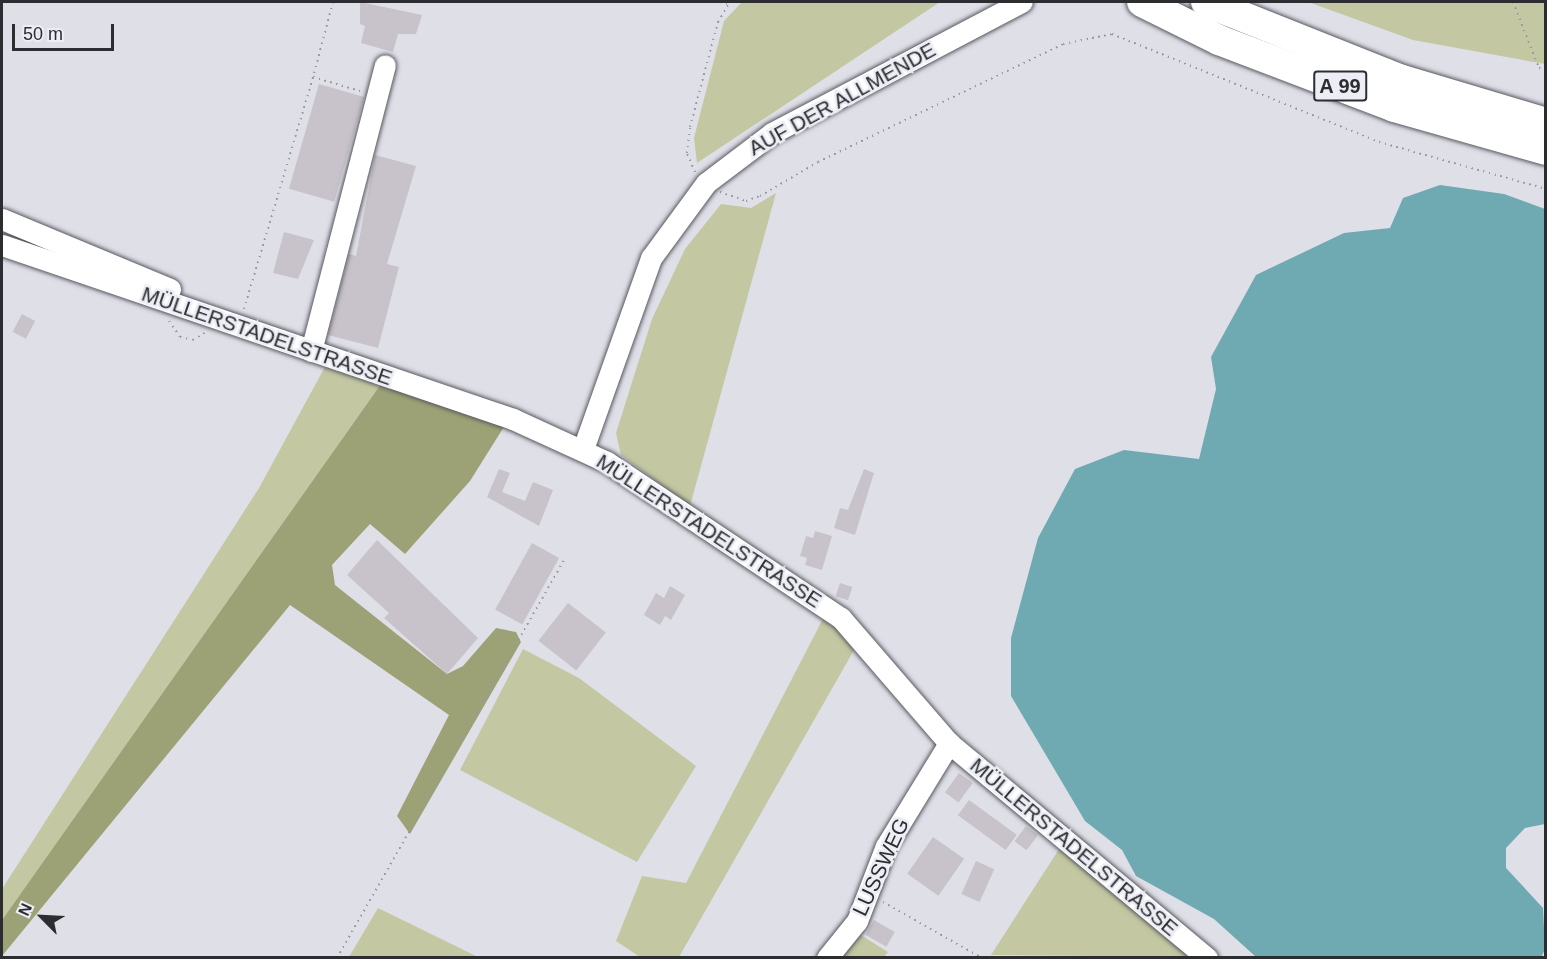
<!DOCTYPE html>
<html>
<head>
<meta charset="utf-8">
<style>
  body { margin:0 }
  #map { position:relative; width:1547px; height:959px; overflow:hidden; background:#dfdfe8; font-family:Arial,sans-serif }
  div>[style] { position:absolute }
  .green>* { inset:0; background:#c3c8a2 }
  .forest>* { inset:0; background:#9da276 }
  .water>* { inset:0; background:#6fa9b2 }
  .building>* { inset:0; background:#c8c3ca; transform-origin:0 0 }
  .path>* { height:2px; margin-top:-1px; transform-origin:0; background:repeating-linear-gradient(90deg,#98999f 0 1.5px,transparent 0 6px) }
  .roads { filter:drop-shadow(0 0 2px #585860) drop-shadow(0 0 2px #585860) }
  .minor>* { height:21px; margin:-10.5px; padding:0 10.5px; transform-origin:10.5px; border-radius:10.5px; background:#fff }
  .highway>* { height:30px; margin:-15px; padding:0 15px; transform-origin:15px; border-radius:15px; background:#fff }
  span { translate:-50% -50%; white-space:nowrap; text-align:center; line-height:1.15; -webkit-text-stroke:5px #ecedf5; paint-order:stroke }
  .shield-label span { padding:2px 4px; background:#ecedf5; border:2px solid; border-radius:4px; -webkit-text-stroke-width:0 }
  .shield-label { font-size:20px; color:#2c2d30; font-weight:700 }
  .street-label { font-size:21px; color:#2c2d30 }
  .frame { position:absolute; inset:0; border:3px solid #2c2d30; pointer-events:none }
  .north { position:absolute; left:12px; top:887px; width:60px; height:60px; -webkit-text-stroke:4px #ecedf5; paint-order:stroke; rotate:294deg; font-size:16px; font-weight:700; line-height:24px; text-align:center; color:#2c2d30 }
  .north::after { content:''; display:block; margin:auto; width:21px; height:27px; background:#2c2d30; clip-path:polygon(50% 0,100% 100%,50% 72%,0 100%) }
  .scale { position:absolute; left:12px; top:24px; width:102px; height:27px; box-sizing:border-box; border:3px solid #2c2d30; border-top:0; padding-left:8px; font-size:18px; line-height:21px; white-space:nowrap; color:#2c2d30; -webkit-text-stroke:4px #ecedf5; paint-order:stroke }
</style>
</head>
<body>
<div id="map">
  <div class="green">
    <i style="clip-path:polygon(742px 2px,940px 2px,697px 163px,694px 138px,724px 21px)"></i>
    <i style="clip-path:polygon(1308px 2px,1545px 2px,1545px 64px,1413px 40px)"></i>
    <i style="clip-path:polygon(776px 193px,690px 506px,621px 455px,616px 433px,652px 319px,685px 249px,721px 204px,751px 208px)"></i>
    <i style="clip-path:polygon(326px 365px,381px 384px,2px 920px,2px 889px,259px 488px)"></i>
    <i style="clip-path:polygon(827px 611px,858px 643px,679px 957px,640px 957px,616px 941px,642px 876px,686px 883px)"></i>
    <i style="clip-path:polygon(523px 649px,579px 678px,696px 766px,637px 862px,460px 770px)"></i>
    <i style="clip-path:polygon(1063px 843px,1197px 957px,991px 955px)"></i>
    <i style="clip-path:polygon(378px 908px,478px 957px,349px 957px)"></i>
    <i style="clip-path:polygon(859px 934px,888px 952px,884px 957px,837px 958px)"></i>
  </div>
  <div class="forest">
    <i style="clip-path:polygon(381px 384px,507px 422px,470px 481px,405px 554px,370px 524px,332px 565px,335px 585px,447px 674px,463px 666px,496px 628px,516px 632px,521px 642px,410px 834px,397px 816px,449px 715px,290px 605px,2px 956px,2px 920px)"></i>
  </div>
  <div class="water">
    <i style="clip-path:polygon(1440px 185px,1504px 194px,1545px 209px,1545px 824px,1525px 828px,1506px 848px,1506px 868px,1543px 908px,1545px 949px,1541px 958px,1256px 957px,1214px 919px,1136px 876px,1122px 850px,1085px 821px,1011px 696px,1011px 638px,1038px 538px,1075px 469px,1124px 450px,1199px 459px,1216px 389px,1211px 357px,1256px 275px,1344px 233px,1390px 228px,1403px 198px)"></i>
  </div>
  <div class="building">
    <i style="clip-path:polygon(360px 2px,422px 15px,416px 34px,398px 34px,393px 52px,361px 43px,365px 26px,360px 24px)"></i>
    <i style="left:319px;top:84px;width:47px;height:109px;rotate:16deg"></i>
    <i style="clip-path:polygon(375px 155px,416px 166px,387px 264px,399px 267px,378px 348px,328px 335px,349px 254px,356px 256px)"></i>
    <i style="clip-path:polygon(284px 232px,314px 240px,298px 279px,273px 273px)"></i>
    <i style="left:22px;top:314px;width:15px;height:20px;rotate:28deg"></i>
    <i style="clip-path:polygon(499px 469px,510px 473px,502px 492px,525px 501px,533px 482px,553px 490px,539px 526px,487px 497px)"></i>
    <i style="clip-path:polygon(864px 469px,874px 473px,855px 535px,834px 528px,840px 508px,848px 510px)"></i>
    <i style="clip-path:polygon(815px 531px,832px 536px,822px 570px,805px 565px,807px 558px,800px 556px,806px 536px,813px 538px)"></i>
    <i style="clip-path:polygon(377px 540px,478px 638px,447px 674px,384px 618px,389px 613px,347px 575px)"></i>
    <i style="left:532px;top:543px;width:31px;height:76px;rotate:29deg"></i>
    <i style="left:840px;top:583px;width:13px;height:14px;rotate:18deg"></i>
    <i style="clip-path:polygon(670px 586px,685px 595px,671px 620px,665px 616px,660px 625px,644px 615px,656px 593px,664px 598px)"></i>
    <i style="left:568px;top:603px;width:48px;height:48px;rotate:38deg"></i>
    <i style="left:959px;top:773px;width:17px;height:24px;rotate:36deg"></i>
    <i style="left:969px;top:800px;width:59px;height:19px;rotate:36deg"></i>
    <i style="left:1026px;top:826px;width:15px;height:19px;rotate:37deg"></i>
    <i style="left:933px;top:837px;width:38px;height:45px;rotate:35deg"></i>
    <i style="left:976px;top:861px;width:20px;height:36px;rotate:24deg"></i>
    <i style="left:874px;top:920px;width:24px;height:17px;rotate:30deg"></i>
  </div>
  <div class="path">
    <i style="left:333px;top:2px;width:78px;rotate:104.9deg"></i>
    <i style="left:313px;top:77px;width:49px;rotate:16.6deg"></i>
    <i style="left:720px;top:2px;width:7px;rotate:16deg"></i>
    <i style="left:1513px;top:2px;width:71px;rotate:68.5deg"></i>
    <i style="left:1539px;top:68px;width:7px;rotate:16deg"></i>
    <i style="left:695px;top:172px;width:21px;rotate:-113deg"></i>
    <i style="left:687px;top:153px;width:26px;rotate:-83deg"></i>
    <i style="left:690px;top:127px;width:109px;rotate:-75.1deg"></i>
    <i style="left:718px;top:22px;width:23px;rotate:-59deg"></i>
    <i style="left:720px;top:192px;width:28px;rotate:19deg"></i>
    <i style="left:746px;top:201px;width:15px;rotate:-20deg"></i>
    <i style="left:760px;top:196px;width:67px;rotate:-30.4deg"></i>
    <i style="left:818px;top:162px;width:272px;rotate:-25.7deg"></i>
    <i style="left:1063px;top:44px;width:50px;rotate:-11.5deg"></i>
    <i style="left:1112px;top:34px;width:288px;rotate:22deg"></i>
    <i style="left:1379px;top:142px;width:173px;rotate:15.7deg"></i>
    <i style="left:244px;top:309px;width:242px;rotate:-73.4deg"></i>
    <i style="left:169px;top:321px;width:19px;rotate:55deg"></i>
    <i style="left:180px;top:337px;width:13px;rotate:13deg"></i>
    <i style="left:193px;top:340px;width:15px;rotate:-32deg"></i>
    <i style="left:883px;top:902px;width:114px;rotate:29.5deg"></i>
    <i style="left:337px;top:958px;width:460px;rotate:-60.3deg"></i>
  </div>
  <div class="roads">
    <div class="minor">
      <i style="left:2px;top:219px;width:182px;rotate:22.6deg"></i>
      <i style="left:2px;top:245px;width:540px;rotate:18.8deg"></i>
      <i style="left:513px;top:419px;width:103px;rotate:24.6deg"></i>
      <i style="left:607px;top:462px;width:281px;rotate:33.7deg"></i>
      <i style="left:841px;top:618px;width:165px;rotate:49.2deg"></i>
      <i style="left:949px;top:743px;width:336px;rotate:39.8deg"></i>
      <i style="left:311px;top:351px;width:295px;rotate:-75.5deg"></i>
      <i style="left:583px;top:449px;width:203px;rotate:-70.4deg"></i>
      <i style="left:651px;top:258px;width:93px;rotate:-53.7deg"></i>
      <i style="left:706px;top:183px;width:83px;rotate:-37.1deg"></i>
      <i style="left:772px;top:133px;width:282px;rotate:-27.7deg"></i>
      <i style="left:827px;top:958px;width:48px;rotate:-51deg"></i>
      <i style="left:857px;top:921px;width:80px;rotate:-68.9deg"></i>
      <i style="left:886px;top:846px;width:121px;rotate:-58.5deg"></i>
    </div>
    <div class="highway">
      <i style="left:1142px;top:2px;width:86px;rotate:26.3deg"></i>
      <i style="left:1219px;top:40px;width:187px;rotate:20.9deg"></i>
      <i style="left:1394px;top:107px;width:158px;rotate:15.8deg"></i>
      <i style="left:1206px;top:2px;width:211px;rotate:21.7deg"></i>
      <i style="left:1402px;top:80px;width:150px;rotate:16.6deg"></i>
    </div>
  </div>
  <div class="shield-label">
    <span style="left:1340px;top:86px">A 99</span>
  </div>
  <div class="street-label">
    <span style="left:842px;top:99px;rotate:-29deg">AUF DER ALLMENDE</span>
    <span style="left:267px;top:336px;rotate:19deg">MÜLLERSTADELSTRASSE</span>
    <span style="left:709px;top:531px;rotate:33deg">MÜLLERSTADELSTRASSE</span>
    <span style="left:1074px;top:847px;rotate:40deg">MÜLLERSTADELSTRASSE</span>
    <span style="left:881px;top:867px;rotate:-65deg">LUSSWEG</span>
  </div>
  <div class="frame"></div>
  <div class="north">N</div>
  <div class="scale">50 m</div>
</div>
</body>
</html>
